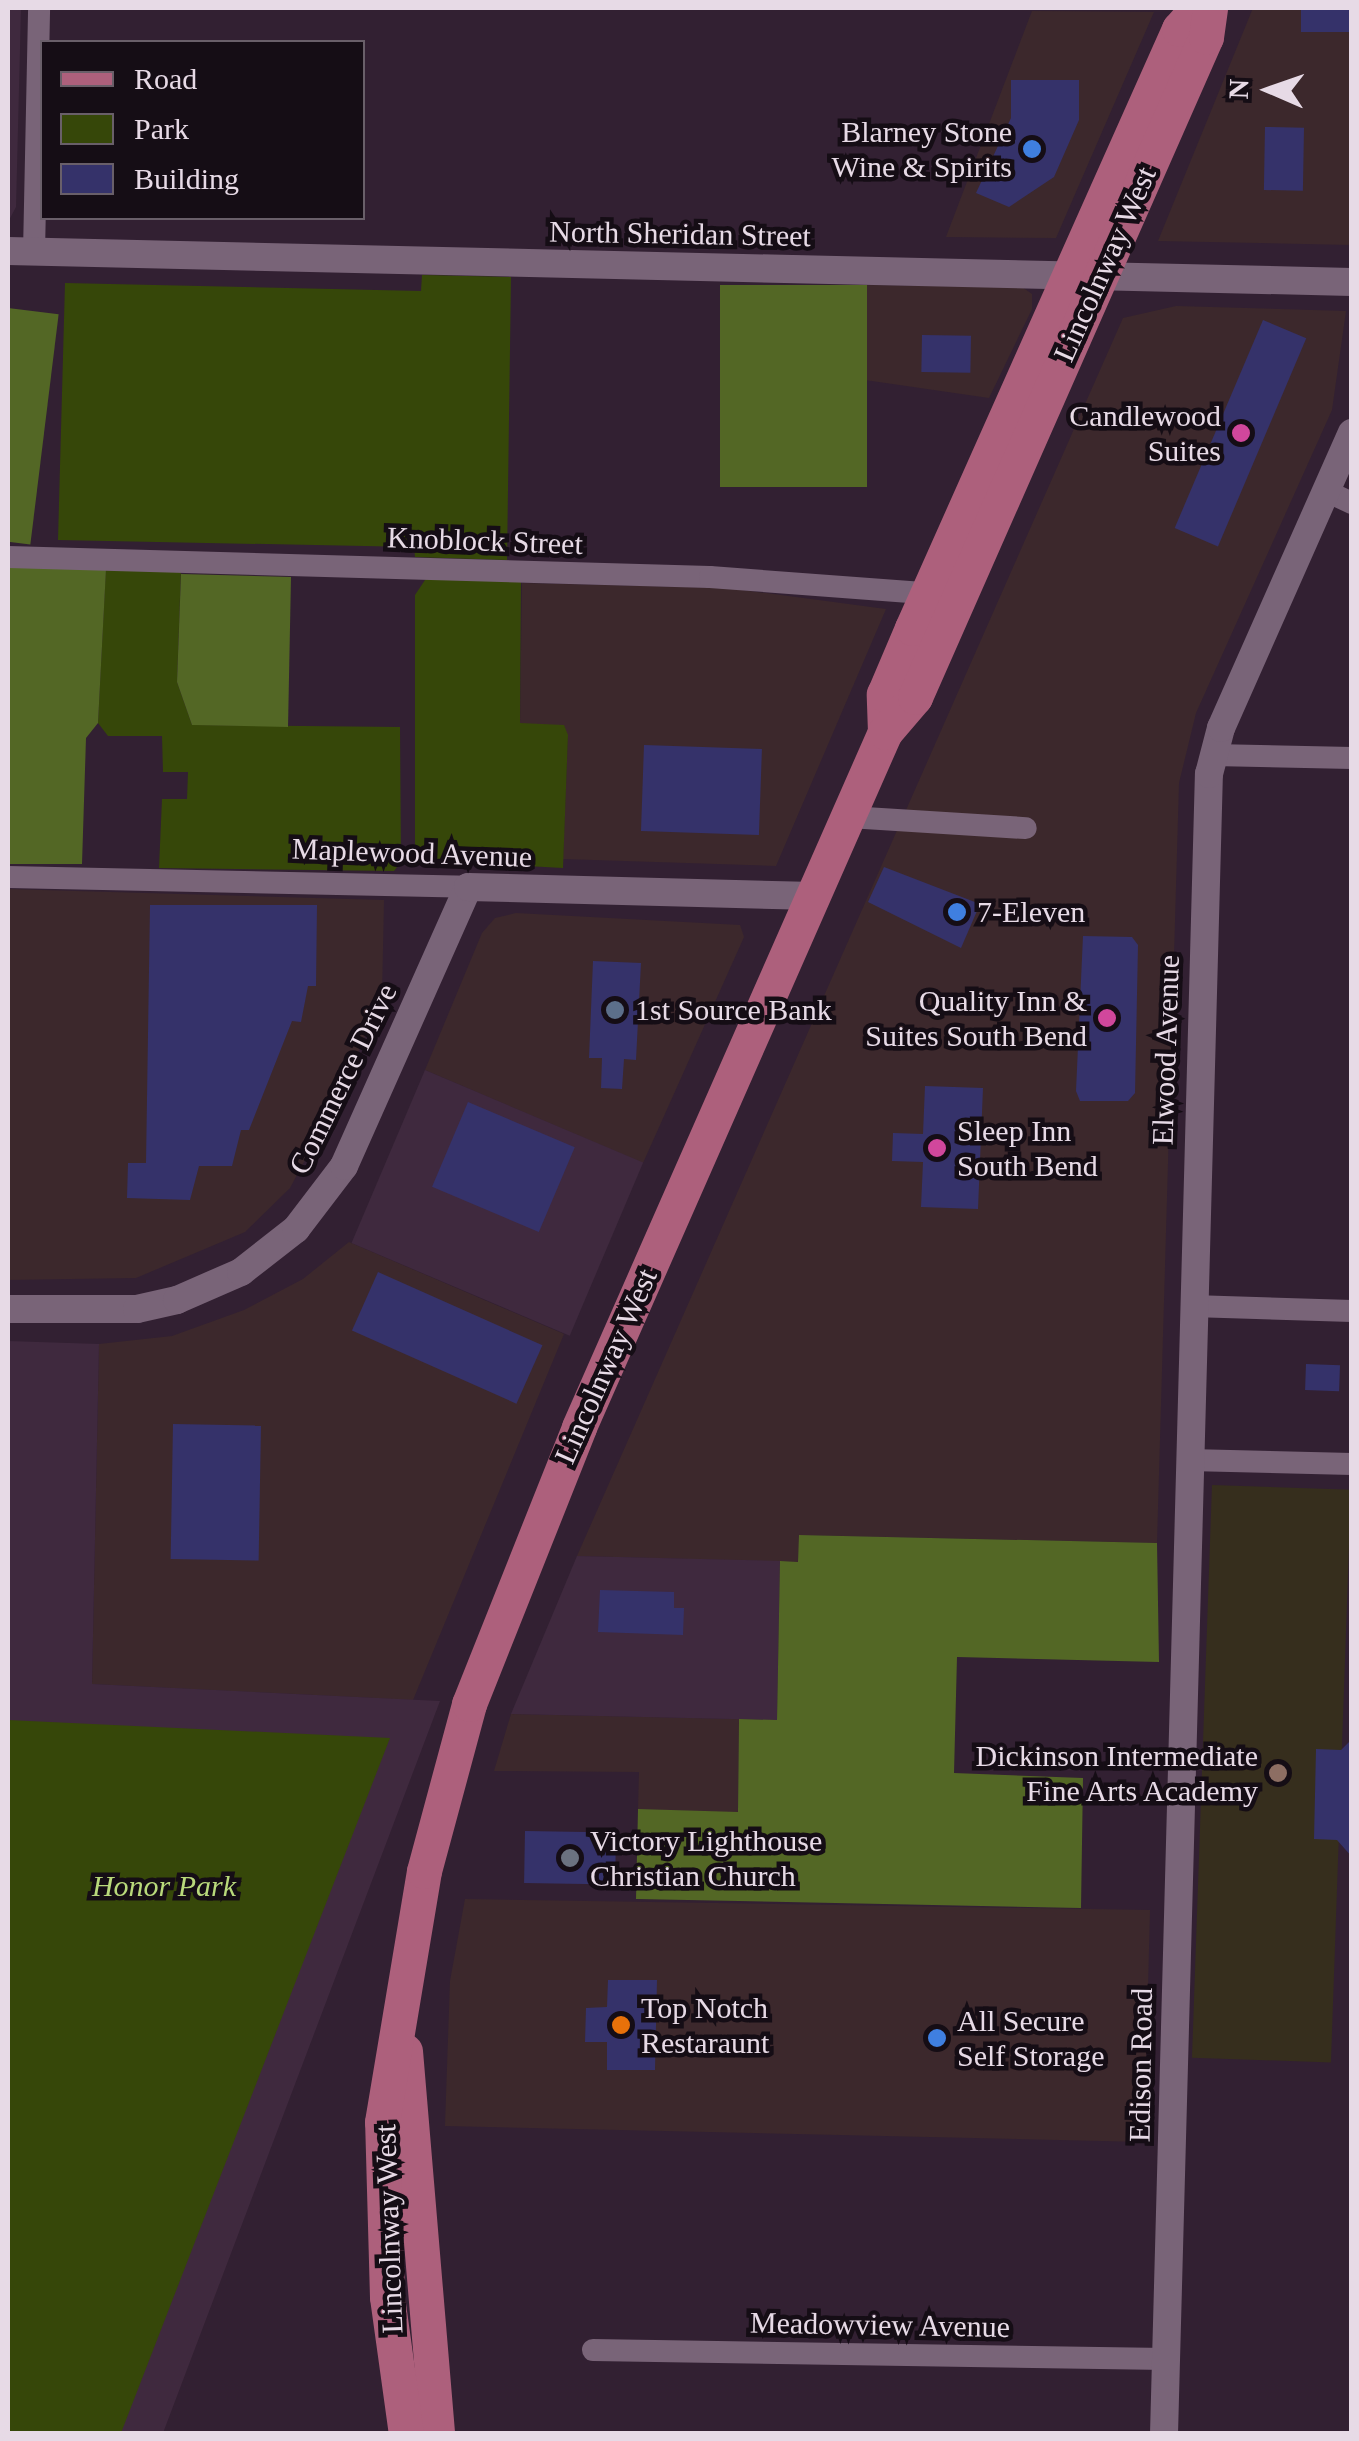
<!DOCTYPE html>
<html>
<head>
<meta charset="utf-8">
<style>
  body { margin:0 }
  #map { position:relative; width:1359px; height:2441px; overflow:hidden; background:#322032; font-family:"Times New Roman",serif }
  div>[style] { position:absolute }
  .commercial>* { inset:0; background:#3c282c }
  .built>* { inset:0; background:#3f293e; transform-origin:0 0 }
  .education>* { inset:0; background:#362e1d; transform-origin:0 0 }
  .green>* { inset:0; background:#364709 }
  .forest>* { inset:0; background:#536725; transform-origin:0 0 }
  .building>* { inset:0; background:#35326a; transform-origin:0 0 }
  .minor>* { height:22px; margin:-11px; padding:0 11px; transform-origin:11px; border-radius:11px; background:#796478 }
  .tertiary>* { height:28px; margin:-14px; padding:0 14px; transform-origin:14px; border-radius:14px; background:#796478 }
  .primary>* { height:35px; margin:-17.5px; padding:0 17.5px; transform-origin:17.5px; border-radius:17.5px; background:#ad607c }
  .dots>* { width:28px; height:28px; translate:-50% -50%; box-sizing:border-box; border:5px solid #150d15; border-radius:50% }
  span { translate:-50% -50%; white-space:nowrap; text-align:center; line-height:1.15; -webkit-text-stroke:9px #150d15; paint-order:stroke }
  .poi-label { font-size:30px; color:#e7dae6 }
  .right { translate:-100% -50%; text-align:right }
  .left { translate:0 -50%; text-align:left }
  .street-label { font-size:30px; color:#e7dae6 }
  .park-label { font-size:30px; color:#b9d97b; font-style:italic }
  .frame { position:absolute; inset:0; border:10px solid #e7dae6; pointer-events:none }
  .legend { position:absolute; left:40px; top:40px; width:325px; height:180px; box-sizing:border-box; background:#150d15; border:2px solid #695f69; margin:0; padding:12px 18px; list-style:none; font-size:30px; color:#e7dae6 }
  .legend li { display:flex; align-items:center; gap:20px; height:50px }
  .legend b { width:50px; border:2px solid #695f69 }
  .north { position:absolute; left:1219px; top:40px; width:100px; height:100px; -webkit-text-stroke:8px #150d15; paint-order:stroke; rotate:272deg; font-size:28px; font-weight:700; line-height:40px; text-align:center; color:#e7dae6 }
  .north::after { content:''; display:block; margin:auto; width:35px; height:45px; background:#e7dae6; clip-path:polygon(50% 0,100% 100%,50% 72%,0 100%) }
</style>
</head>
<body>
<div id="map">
  <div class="commercial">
    <i style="clip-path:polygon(1253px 8px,1351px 8px,1351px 245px,1158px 241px)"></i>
    <i style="clip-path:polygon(1032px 11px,1154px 12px,1056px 238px,946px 237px)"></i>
    <i style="clip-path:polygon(867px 285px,1022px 287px,1032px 294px,1032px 309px,989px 398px,865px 380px)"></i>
    <i style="clip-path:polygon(1176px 306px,1346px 311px,1332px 410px,1196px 713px,1179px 783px,1157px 1543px,800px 1535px,798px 1562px,577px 1556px,1123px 318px)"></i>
    <i style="clip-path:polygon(522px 583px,727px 588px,886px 609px,776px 866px,563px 859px,568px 735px,520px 723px)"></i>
    <i style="clip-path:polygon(8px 889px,384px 900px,382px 995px,342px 1091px,290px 1188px,245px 1232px,136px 1278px,8px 1280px)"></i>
    <i style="clip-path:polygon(516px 913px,740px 925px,744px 937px,643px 1163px,425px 1070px,482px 933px,495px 918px)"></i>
    <i style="clip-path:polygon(349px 1242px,564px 1334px,413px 1700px,92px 1684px,99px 1344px,172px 1336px,244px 1310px,303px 1279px)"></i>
    <i style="clip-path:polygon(511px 1714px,739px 1719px,738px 1813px,638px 1809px,639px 1772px,494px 1771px)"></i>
    <i style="clip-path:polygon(465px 1899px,1150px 1910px,1144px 2142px,445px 2126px,450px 1981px)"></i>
  </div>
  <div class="built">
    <i style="clip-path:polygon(8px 8px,21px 8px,16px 207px,8px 222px)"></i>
    <i style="left:425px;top:1070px;width:237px;height:188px;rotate:23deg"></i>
    <i style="clip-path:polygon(8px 1341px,99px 1344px,92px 1684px,440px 1701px,163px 2433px,8px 2434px)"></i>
    <i style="clip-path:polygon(577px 1556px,780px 1561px,777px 1720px,511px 1714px)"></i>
  </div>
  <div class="education">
    <i style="left:1212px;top:1485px;width:139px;height:573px;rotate:2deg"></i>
  </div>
  <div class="green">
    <i style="clip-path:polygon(422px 275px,511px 277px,507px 560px,415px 557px,414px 547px,58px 540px,65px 283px,421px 291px)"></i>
    <i style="clip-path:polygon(106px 566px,181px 569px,177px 682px,192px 725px,400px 727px,401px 862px,394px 871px,159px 868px,162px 799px,187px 799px,188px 772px,163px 772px,162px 736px,108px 736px,98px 723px)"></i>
    <i style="clip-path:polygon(427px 577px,521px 580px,520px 723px,564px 725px,568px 735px,563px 868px,415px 860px,415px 595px)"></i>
    <i style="clip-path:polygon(8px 1720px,390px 1738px,121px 2433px,8px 2433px)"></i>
  </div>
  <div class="forest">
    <i style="left:720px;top:285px;width:147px;height:202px"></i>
    <i style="left:8px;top:308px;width:51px;height:232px;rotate:7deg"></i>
    <i style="clip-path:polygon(8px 567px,106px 569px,98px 723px,86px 738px,82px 864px,8px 864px)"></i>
    <i style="clip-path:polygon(181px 574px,291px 577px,288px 727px,192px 725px,177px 682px)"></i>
    <i style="clip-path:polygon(799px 1535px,1157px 1543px,1159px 1662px,957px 1657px,954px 1773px,1083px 1778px,1081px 1908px,636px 1899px,638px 1809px,738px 1812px,739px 1719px,777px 1720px,780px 1561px,798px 1562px)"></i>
  </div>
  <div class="building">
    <i style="left:1301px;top:8px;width:51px;height:24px"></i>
    <i style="clip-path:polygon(1011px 80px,1079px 80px,1079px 120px,1054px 177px,1009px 207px,976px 193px,1011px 118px)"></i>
    <i style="left:1265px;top:127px;width:39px;height:63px;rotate:1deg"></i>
    <i style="left:1263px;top:320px;width:47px;height:226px;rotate:23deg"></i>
    <i style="left:922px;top:335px;width:49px;height:37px;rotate:1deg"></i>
    <i style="left:644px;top:745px;width:118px;height:86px;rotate:2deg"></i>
    <i style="clip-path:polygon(884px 867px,980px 904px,961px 948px,868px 902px)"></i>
    <i style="clip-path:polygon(150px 905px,317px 905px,316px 986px,308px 986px,301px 1022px,292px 1021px,249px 1130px,241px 1130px,232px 1166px,199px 1166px,190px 1200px,127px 1198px,128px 1163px,146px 1163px)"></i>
    <i style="clip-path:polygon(1083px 936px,1132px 937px,1138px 945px,1135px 1093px,1128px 1101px,1080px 1101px,1076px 1091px)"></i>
    <i style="clip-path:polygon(593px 961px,641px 963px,636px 1060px,624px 1059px,622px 1089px,601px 1088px,602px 1058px,589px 1058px)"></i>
    <i style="clip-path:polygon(925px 1086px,983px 1088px,978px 1209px,921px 1207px,923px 1162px,892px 1161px,893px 1133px,923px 1134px)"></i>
    <i style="left:468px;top:1102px;width:116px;height:92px;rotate:23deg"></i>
    <i style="left:378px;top:1272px;width:180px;height:64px;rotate:24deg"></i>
    <i style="left:1306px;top:1364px;width:34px;height:26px;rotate:2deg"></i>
    <i style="left:173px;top:1424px;width:88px;height:135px;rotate:1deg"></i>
    <i style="clip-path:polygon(600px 1590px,674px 1592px,674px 1608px,684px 1608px,683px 1635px,598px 1632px)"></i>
    <i style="clip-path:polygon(1352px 1739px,1352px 1857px,1337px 1840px,1314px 1839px,1316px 1749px,1341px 1750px)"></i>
    <i style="left:525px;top:1831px;width:91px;height:52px;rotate:1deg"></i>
    <i style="clip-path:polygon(608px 1980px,657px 1980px,655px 2070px,607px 2070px,607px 2042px,585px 2042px,586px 2008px,607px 2007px)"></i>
  </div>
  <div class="minor">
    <i style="left:34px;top:252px;width:244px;rotate:-88.8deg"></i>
    <i style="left:1326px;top:491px;width:29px;rotate:25deg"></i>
    <i style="left:8px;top:557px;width:702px;rotate:1.63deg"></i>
    <i style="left:710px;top:577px;width:227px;rotate:4.3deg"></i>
    <i style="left:1213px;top:755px;width:139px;rotate:1.2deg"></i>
    <i style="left:849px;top:817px;width:177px;rotate:3.6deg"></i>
    <i style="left:8px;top:877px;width:460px;rotate:1.2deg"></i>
    <i style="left:1192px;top:1306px;width:160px;rotate:1.8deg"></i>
    <i style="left:1189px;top:1460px;width:163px;rotate:1.4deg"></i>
    <i style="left:593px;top:2350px;width:573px;rotate:0.9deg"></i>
  </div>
  <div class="tertiary">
    <i style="left:8px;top:251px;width:1344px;rotate:1.32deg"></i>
    <i style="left:8px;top:1309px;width:129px"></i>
    <i style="left:137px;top:1309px;width:41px;rotate:-12.7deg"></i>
    <i style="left:177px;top:1300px;width:70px;rotate:-23.6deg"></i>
    <i style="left:241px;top:1272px;width:70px;rotate:-38deg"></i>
    <i style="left:296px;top:1229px;width:79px;rotate:-52.7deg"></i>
    <i style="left:344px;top:1166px;width:305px;rotate:-66deg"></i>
    <i style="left:468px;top:887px;width:347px;rotate:1.5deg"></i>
    <i style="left:1164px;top:2434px;width:1661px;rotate:-88.45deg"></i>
    <i style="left:1209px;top:774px;width:48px;rotate:-75.4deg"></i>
    <i style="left:1221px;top:728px;width:323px;rotate:-66.1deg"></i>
  </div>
  <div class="primary">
    <i style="left:885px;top:732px;width:38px;rotate:-92deg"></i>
    <i style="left:884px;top:694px;width:72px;rotate:-67deg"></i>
    <i style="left:912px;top:628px;width:656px;rotate:-65.98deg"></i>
    <i style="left:1179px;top:29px;width:28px;rotate:-49deg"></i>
    <i style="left:405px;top:2051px;width:384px;rotate:85.2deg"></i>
    <i style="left:406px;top:2434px;width:138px;rotate:-97.9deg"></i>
    <i style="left:387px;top:2297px;width:175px;rotate:-91.6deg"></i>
    <i style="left:382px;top:2122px;width:254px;rotate:-80.5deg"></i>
    <i style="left:424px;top:1871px;width:173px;rotate:-74.9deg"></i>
    <i style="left:469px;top:1704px;width:298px;rotate:-68.3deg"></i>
    <i style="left:579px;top:1427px;width:759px;rotate:-66.24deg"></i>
    <i style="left:885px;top:732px;width:46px;rotate:-49.4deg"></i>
    <i style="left:915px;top:697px;width:721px;rotate:-66.21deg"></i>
    <i style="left:1206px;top:37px;width:29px;rotate:-82deg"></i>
  </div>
  <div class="dots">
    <i style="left:1032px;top:149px;background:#3f7fe0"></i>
    <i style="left:1241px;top:433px;background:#d1479c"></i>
    <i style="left:957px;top:912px;background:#3f7fe0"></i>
    <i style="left:615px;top:1010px;background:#5c6f8a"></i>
    <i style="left:1107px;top:1018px;background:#d1479c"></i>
    <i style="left:937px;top:1148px;background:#d1479c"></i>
    <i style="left:1278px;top:1773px;background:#8d6e63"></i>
    <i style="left:570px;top:1858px;background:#6b7280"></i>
    <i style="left:621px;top:2025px;background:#e8710a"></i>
    <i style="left:937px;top:2038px;background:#3f7fe0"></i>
  </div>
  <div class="poi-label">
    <span class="right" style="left:1012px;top:149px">Blarney Stone<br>Wine &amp; Spirits</span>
    <span class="right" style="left:1221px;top:433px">Candlewood<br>Suites</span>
    <span class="left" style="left:977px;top:912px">7-Eleven</span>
    <span class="right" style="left:1087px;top:1018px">Quality Inn &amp;<br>Suites South Bend</span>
    <span class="left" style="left:635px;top:1010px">1st Source Bank</span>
    <span class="left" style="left:957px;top:1148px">Sleep Inn<br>South Bend</span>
    <span class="right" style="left:1258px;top:1773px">Dickinson Intermediate<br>Fine Arts Academy</span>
    <span class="left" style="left:590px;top:1858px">Victory Lighthouse<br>Christian Church</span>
    <span class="left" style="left:641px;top:2025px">Top Notch<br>Restaraunt</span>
    <span class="left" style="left:957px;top:2038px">All Secure<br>Self Storage</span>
  </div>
  <div class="street-label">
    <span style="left:680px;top:234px;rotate:1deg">North Sheridan Street</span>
    <span style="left:1105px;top:264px;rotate:-66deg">Lincolnway West</span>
    <span style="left:485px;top:541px;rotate:2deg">Knoblock Street</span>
    <span style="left:412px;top:853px;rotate:2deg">Maplewood Avenue</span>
    <span style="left:1166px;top:1050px;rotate:-88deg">Elwood Avenue</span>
    <span style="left:343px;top:1079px;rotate:-64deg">Commerce Drive</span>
    <span style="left:606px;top:1366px;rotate:-66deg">Lincolnway West</span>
    <span style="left:1141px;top:2065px;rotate:-89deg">Edison Road</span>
    <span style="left:389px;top:2229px;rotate:-92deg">Lincolnway West</span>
    <span style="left:880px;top:2325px;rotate:1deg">Meadowview Avenue</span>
  </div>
  <div class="park-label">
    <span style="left:164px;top:1886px">Honor Park</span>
  </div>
  <div class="frame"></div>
  <ul class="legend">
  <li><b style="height:12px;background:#ad607c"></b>Road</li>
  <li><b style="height:28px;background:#364709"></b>Park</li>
  <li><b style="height:28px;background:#35326a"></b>Building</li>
  </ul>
  <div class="north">N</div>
</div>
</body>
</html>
